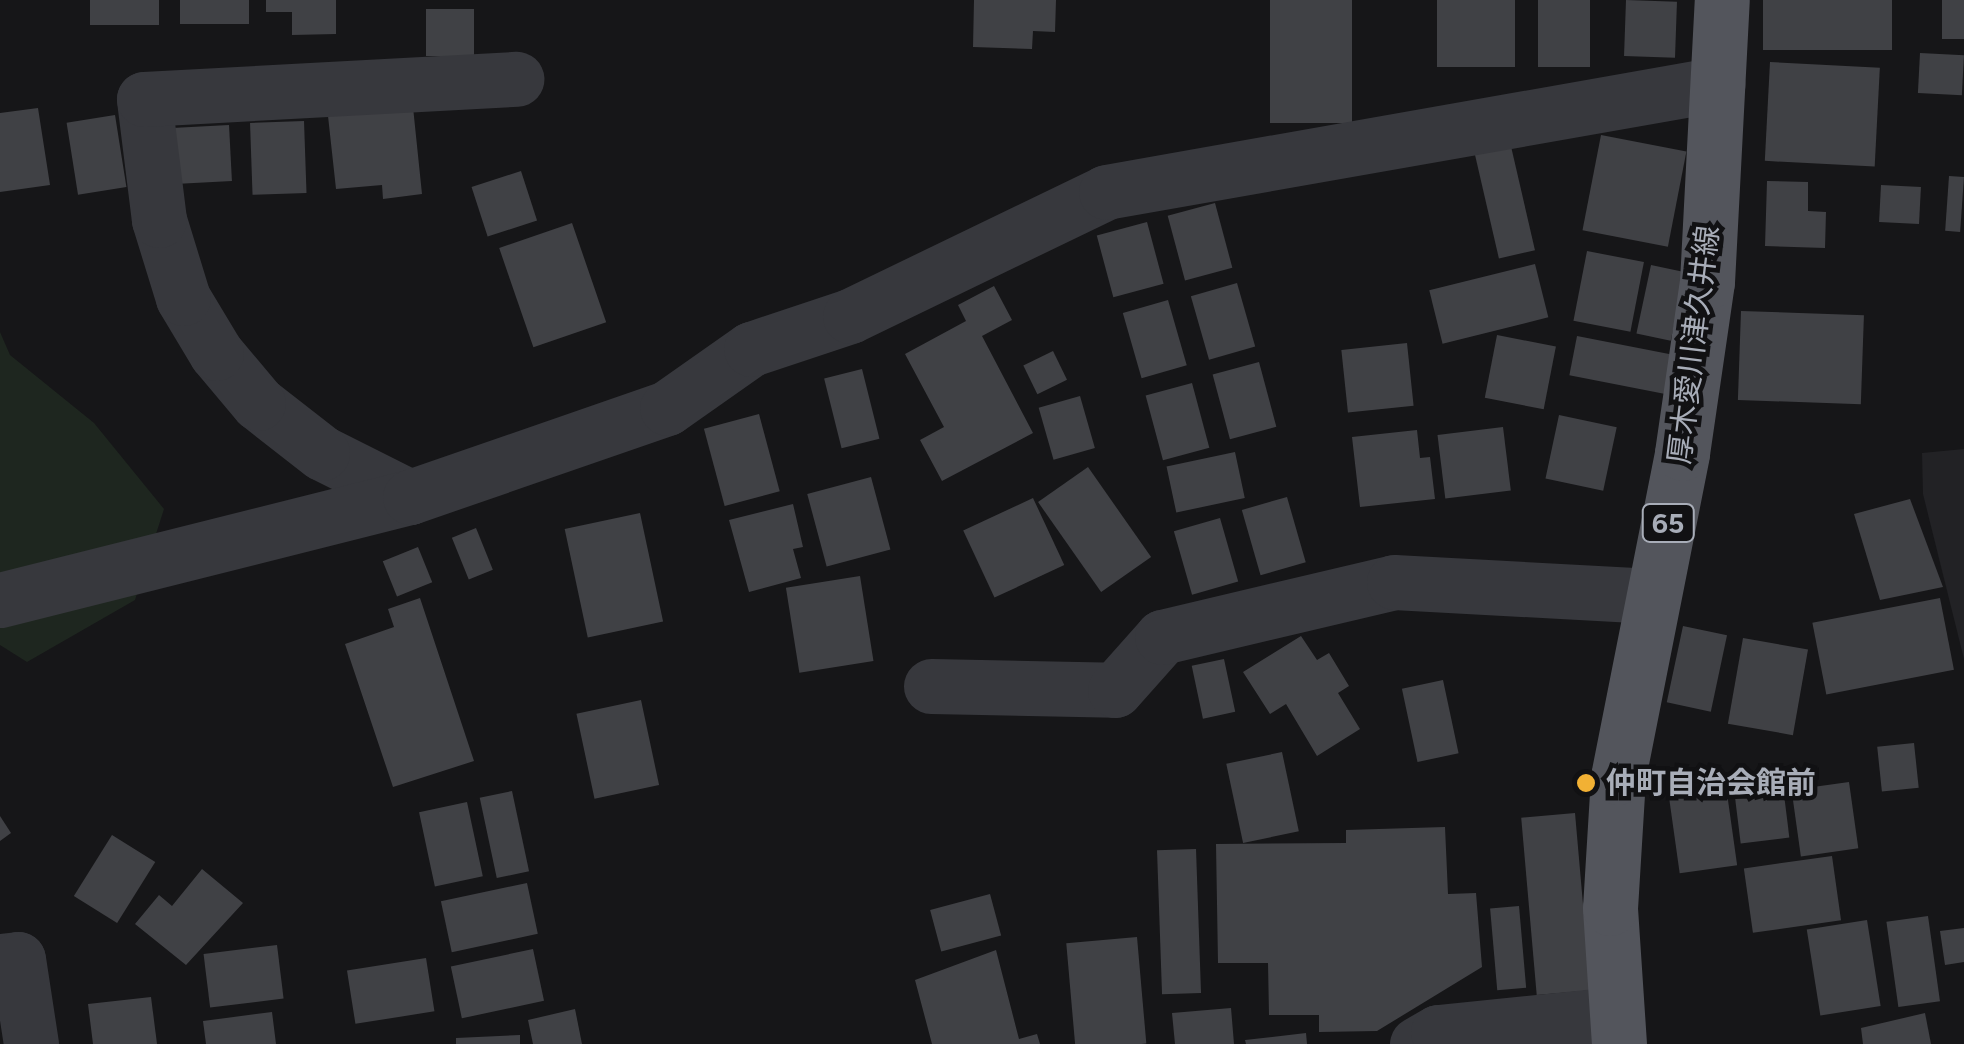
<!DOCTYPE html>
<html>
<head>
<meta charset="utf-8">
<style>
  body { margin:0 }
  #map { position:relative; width:1964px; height:1044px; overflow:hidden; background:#161618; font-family:Figtree,"Noto Sans JP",sans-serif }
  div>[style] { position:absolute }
  .built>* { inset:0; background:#222225 }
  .green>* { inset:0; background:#1e261f }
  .building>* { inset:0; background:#404145; transform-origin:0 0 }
  .minor>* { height:55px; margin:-27.5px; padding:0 27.5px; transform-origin:27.5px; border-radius:27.5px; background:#37383d }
  .major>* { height:55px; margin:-27.5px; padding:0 27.5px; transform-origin:27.5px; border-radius:27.5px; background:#53555c }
  .dots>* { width:28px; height:28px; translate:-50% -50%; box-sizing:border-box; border:5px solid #111113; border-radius:50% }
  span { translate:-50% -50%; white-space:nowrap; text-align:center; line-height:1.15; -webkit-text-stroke:9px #111113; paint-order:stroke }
  .shield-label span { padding:2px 8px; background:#111113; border:2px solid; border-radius:8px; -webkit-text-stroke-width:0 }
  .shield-label { font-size:28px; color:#a8adb8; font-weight:700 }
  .street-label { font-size:30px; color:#a8adb8 }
  .poi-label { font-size:30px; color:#a8adb8; font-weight:700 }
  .left { translate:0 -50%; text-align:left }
</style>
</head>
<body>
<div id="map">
  <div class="built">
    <i style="clip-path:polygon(1964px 449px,1964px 659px,1923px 494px,1922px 453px)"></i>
  </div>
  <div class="green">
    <i style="clip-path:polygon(0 332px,10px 355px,94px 423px,164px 509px,135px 600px,27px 662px,0 645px)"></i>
  </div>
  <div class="building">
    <i style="left:90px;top:0;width:69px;height:25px"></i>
    <i style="left:180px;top:0;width:69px;height:24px"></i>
    <i style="clip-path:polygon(266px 0,336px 0,336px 34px,292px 35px,292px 12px,266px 12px)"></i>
    <i style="clip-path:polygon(974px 0,1056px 0,1055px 32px,1033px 31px,1032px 49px,973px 47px)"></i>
    <i style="left:1270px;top:0;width:82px;height:123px"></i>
    <i style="left:1437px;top:0;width:78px;height:67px"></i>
    <i style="left:1538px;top:0;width:52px;height:67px"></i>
    <i style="left:1626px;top:0;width:51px;height:56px;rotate:2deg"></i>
    <i style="left:1763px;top:0;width:129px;height:50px"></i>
    <i style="left:1942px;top:0;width:22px;height:39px"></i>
    <i style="left:426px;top:9px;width:48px;height:47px"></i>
    <i style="left:1920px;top:53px;width:44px;height:40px;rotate:3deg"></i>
    <i style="left:1770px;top:62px;width:110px;height:99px;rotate:3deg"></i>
    <i style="clip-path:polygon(413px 107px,422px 194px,383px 199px,382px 185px,336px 189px,328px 116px)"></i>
    <i style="clip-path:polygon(38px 108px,50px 185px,0 192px,0 113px)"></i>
    <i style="left:115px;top:115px;width:73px;height:49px;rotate:81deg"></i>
    <i style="left:304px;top:121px;width:72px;height:54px;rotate:88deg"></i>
    <i style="left:229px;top:125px;width:56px;height:57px;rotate:87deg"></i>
    <i style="left:1601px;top:135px;width:87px;height:97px;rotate:11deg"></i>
    <i style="left:1510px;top:142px;width:111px;height:37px;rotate:77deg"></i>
    <i style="left:521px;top:171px;width:52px;height:52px;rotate:72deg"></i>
    <i style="left:1949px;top:176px;width:15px;height:55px;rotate:4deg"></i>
    <i style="clip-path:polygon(1767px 181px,1808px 182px,1808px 211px,1826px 212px,1825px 248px,1765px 246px)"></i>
    <i style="left:1881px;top:185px;width:40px;height:37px;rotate:3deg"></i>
    <i style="left:1215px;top:203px;width:67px;height:49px;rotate:75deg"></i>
    <i style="left:1147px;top:222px;width:64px;height:52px;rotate:75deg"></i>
    <i style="left:572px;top:223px;width:105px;height:77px;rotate:71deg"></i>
    <i style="left:1587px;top:251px;width:58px;height:71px;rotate:11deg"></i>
    <i style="left:1535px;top:264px;width:55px;height:109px;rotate:76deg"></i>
    <i style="left:1651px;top:265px;width:35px;height:70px;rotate:12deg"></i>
    <i style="left:1237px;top:283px;width:66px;height:48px;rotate:74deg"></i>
    <i style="clip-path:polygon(994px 286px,1012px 320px,982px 336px,1033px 433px,942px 481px,920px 440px,944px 427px,905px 354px,966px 321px,958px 305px)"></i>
    <i style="left:1168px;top:300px;width:68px;height:47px;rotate:74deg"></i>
    <i style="left:1741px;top:311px;width:123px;height:89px;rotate:2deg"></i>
    <i style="left:1497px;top:335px;width:60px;height:64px;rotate:11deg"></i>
    <i style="left:1577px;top:336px;width:99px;height:40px;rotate:11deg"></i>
    <i style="left:1407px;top:343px;width:63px;height:66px;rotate:84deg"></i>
    <i style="left:1053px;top:351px;width:32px;height:33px;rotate:64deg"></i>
    <i style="left:1259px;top:362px;width:67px;height:48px;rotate:75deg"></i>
    <i style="left:862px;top:369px;width:72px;height:39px;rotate:76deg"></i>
    <i style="left:1192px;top:383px;width:67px;height:48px;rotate:75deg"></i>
    <i style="left:1080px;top:396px;width:54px;height:43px;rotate:74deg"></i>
    <i style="left:759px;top:414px;width:80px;height:57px;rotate:75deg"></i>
    <i style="left:1559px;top:415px;width:59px;height:65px;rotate:12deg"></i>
    <i style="left:1503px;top:427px;width:64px;height:66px;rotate:83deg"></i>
    <i style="clip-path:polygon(1417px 430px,1420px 458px,1430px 457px,1435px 499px,1360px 507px,1352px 437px)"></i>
    <i style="left:1235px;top:452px;width:47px;height:70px;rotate:78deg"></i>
    <i style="left:1088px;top:467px;width:110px;height:61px;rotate:55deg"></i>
    <i style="left:871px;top:477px;width:75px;height:66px;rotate:75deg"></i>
    <i style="left:1287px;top:497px;width:68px;height:47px;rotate:74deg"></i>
    <i style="left:1033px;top:498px;width:74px;height:77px;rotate:65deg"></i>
    <i style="clip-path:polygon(1910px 499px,1943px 587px,1880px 600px,1854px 514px)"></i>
    <i style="clip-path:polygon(793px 504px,803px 547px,793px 549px,801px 578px,749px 592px,729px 520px)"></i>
    <i style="left:640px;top:513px;width:111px;height:77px;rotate:78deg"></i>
    <i style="left:1220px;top:518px;width:66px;height:48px;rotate:74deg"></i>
    <i style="left:476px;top:528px;width:45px;height:26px;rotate:68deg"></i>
    <i style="left:418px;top:547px;width:38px;height:38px;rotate:68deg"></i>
    <i style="left:860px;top:576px;width:86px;height:75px;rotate:81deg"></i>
    <i style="clip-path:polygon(420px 598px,474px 761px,393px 787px,345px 644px,394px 627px,388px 609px)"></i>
    <i style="left:1940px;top:598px;width:73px;height:130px;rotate:79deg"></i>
    <i style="left:1683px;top:626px;width:45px;height:78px;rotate:12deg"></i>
    <i style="clip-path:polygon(1301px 636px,1317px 660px,1329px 653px,1349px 686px,1338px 693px,1360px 729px,1317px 756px,1286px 704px,1270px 714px,1243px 672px)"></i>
    <i style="left:1743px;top:638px;width:66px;height:87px;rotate:10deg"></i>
    <i style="left:1224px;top:659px;width:54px;height:33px;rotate:78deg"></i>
    <i style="left:1443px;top:680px;width:75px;height:42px;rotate:78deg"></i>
    <i style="left:641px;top:700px;width:87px;height:66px;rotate:78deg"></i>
    <i style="left:1914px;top:743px;width:45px;height:37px;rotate:84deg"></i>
    <i style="left:1282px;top:752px;width:81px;height:57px;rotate:78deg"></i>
    <i style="left:1849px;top:782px;width:67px;height:58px;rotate:82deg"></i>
    <i style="left:1726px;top:786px;width:80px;height:58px;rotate:82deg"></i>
    <i style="left:1783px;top:786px;width:52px;height:49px;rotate:83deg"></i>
    <i style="left:512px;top:791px;width:82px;height:33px;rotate:78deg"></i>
    <i style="left:467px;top:802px;width:76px;height:49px;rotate:78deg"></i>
    <i style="left:1575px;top:813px;width:178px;height:54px;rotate:85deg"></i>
    <i style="clip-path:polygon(0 816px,11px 833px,0 841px)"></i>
    <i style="clip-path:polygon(1445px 827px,1448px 894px,1476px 893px,1482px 967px,1377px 1031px,1319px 1032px,1319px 1015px,1269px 1015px,1268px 963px,1218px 963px,1216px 844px,1346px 843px,1346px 830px)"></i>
    <i style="left:112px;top:835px;width:51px;height:72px;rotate:32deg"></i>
    <i style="left:1196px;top:849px;width:144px;height:39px;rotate:88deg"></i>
    <i style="left:1832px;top:856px;width:65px;height:89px;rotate:82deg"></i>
    <i style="clip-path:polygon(202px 869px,243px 903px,186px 965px,135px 924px,159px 895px,172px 906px)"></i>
    <i style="left:527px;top:883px;width:52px;height:88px;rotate:78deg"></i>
    <i style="left:990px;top:894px;width:43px;height:62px;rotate:75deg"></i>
    <i style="left:1519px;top:906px;width:82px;height:29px;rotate:85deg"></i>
    <i style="left:1928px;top:916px;width:86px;height:42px;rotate:82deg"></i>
    <i style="left:1867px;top:920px;width:87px;height:61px;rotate:81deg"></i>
    <i style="clip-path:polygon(1964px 928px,1964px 962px,1945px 965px,1940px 931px)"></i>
    <i style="left:1137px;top:937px;width:107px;height:71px;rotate:85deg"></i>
    <i style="left:277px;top:945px;width:54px;height:74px;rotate:83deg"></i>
    <i style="left:533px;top:949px;width:53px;height:84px;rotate:78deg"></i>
    <i style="clip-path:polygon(996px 950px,1019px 1039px,1037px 1034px,1040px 1044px,932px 1044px,915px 980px)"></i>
    <i style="left:426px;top:958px;width:54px;height:80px;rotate:81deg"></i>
    <i style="clip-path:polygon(151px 997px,157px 1044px,93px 1044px,88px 1004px)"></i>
    <i style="clip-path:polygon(1231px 1008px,1234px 1044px,1175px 1044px,1172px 1013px)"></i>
    <i style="clip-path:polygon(575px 1009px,582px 1044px,533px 1044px,528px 1020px)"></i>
    <i style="clip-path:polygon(272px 1012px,276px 1044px,206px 1044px,203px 1021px)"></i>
    <i style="clip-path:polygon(1925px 1013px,1931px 1044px,1863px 1044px,1861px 1028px)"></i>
    <i style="clip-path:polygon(1306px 1033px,1307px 1044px,1246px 1044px,1245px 1040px)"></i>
    <i style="clip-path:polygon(520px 1035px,520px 1044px,456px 1044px,456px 1038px)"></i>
  </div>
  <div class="minor">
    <i style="left:410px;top:497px;width:98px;rotate:-153.4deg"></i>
    <i style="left:322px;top:453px;width:81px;rotate:-142deg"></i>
    <i style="left:258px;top:403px;width:65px;rotate:-130deg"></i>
    <i style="left:216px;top:353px;width:64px;rotate:-121deg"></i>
    <i style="left:183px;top:298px;width:82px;rotate:-107.1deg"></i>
    <i style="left:159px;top:220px;width:122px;rotate:-97.1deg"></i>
    <i style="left:144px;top:99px;width:373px;rotate:-3.1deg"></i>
    <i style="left:0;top:600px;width:423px;rotate:-14.1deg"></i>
    <i style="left:410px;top:497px;width:272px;rotate:-19.1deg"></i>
    <i style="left:667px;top:408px;width:103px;rotate:-35.1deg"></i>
    <i style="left:751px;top:349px;width:104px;rotate:-18.4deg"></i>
    <i style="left:850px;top:316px;width:284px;rotate:-25.8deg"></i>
    <i style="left:1106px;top:192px;width:621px;rotate:-10.01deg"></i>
    <i style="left:931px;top:686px;width:184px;rotate:1.2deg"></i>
    <i style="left:1115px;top:690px;width:71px;rotate:-48.4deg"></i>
    <i style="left:1162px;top:637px;width:238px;rotate:-13.3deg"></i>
    <i style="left:1394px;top:582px;width:259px;rotate:3.1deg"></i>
    <i style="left:0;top:961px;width:18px;rotate:-6deg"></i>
    <i style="left:18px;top:959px;width:86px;rotate:81.3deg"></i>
    <i style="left:1417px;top:1044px;width:24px;rotate:-30deg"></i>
    <i style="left:1438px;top:1032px;width:178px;rotate:-5.8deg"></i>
  </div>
  <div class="major">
    <i style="left:1619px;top:1044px;width:136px;rotate:-93.8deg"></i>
    <i style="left:1610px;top:908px;width:131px;rotate:-86.5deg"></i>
    <i style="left:1618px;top:777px;width:330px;rotate:-78.8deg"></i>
    <i style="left:1682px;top:453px;width:173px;rotate:-81.7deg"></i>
    <i style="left:1707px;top:282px;width:282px;rotate:-87deg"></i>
  </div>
  <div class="dots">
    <i style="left:1586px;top:783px;background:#f2b134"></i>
  </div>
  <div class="shield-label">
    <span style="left:1668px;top:523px">65</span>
  </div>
  <div class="street-label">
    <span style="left:1694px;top:345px;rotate:-83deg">厚木愛川津久井線</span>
  </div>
  <div class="poi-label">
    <span class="left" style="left:1606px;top:783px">仲町自治会館前</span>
  </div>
</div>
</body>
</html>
